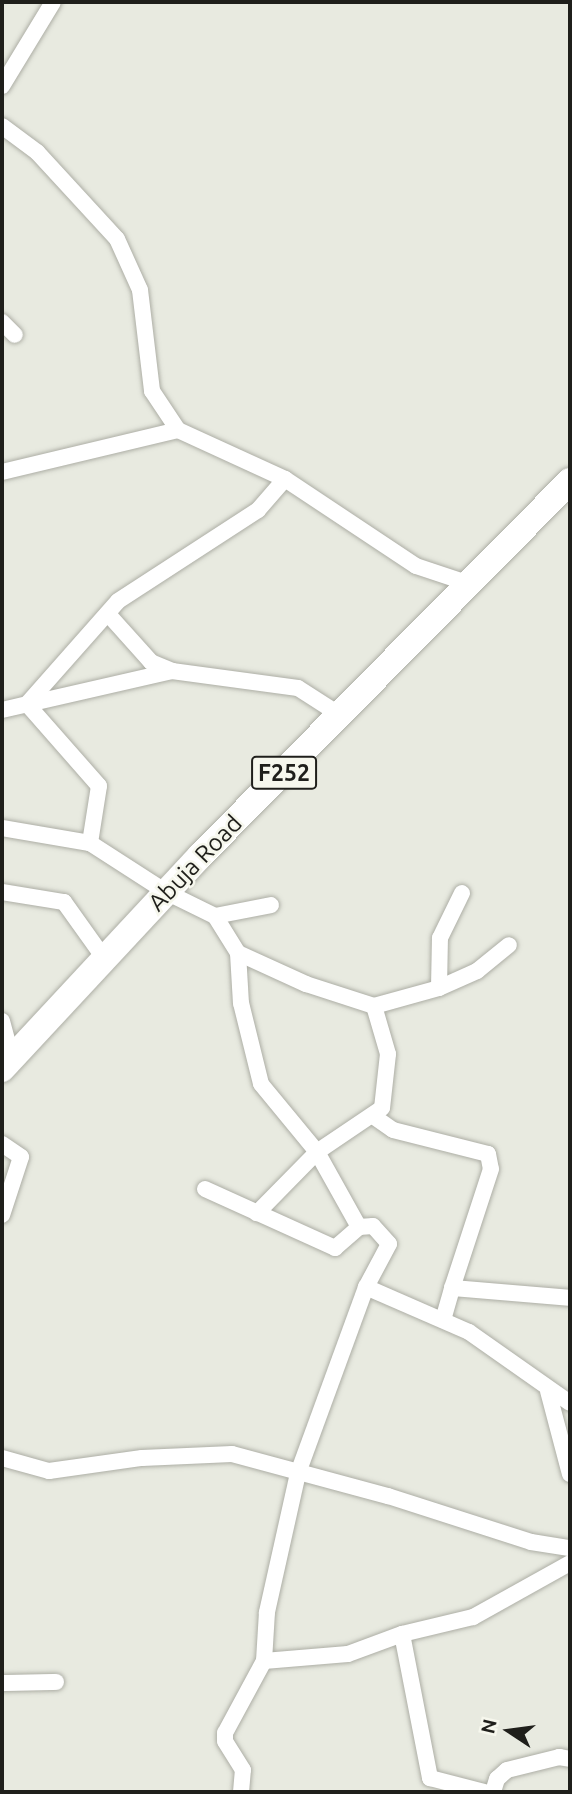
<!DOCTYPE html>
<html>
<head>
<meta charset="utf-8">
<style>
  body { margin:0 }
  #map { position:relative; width:572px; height:1794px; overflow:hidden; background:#e8eae0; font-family:Ubuntu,sans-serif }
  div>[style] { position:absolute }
  .roads { filter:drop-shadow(0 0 2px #adaea5) drop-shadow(0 0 2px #adaea5) }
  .minor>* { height:16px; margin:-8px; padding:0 8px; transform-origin:8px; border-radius:8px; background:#fff }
  .primary>* { height:26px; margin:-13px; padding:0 13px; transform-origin:13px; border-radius:13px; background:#fff }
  span { translate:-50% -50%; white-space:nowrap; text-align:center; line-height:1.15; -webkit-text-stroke:5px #f6f7ed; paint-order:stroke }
  .shield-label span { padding:2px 5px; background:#f6f7ed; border:2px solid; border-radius:5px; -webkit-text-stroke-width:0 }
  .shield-label { font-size:23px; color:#1f1f1b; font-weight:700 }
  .street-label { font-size:24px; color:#1f1f1b }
  .frame { position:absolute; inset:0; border:4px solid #1f1f1b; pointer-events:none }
  .north { position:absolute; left:474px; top:1696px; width:70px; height:70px; -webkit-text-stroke:5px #f6f7ed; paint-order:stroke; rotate:283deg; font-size:19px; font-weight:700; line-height:28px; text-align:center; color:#1f1f1b }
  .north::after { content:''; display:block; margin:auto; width:24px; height:32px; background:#1f1f1b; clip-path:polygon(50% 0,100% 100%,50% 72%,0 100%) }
</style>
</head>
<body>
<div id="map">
  <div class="roads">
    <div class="minor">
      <i style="left:2px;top:86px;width:98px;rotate:-58.7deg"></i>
      <i style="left:2px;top:126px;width:44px;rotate:36.6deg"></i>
      <i style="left:37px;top:152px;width:118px;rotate:47.4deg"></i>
      <i style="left:117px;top:239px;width:56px;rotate:65.7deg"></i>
      <i style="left:140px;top:290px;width:102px;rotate:83.2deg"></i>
      <i style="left:152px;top:391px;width:47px;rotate:56.3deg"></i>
      <i style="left:178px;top:430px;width:118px;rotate:24.6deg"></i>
      <i style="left:285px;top:479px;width:157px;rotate:33.6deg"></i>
      <i style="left:416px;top:566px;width:57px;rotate:18.4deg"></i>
      <i style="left:2px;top:322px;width:18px;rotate:45deg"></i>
      <i style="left:2px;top:472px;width:181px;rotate:-13.4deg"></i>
      <i style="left:108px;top:614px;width:64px;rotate:48.1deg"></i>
      <i style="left:151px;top:662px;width:23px;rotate:23deg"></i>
      <i style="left:172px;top:671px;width:127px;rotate:7.7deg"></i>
      <i style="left:298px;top:688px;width:50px;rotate:32.7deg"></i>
      <i style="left:27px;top:704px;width:109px;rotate:48.7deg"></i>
      <i style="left:99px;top:786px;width:58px;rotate:99deg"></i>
      <i style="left:28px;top:704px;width:148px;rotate:-12.9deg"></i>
      <i style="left:2px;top:710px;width:26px;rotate:-13deg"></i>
      <i style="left:27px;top:704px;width:137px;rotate:-48.5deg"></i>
      <i style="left:118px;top:601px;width:167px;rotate:-33deg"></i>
      <i style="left:258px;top:510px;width:41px;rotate:-48.9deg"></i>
      <i style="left:2px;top:828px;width:89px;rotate:9.7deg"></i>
      <i style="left:90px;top:843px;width:90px;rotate:32.8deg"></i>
      <i style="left:166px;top:892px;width:55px;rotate:26.1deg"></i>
      <i style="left:215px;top:916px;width:44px;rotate:58.1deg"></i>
      <i style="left:238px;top:953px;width:50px;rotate:86.6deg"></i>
      <i style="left:241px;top:1003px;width:83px;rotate:76.1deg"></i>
      <i style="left:261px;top:1084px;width:88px;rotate:50.5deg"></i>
      <i style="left:317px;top:1152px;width:86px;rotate:60.8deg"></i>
      <i style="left:359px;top:1227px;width:14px;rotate:-4deg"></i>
      <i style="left:373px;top:1226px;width:24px;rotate:48deg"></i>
      <i style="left:389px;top:1244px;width:49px;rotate:118.1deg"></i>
      <i style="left:366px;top:1287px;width:112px;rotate:23.6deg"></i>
      <i style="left:469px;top:1332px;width:123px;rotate:35.1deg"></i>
      <i style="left:2px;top:892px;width:63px;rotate:9.2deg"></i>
      <i style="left:64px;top:902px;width:69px;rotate:54.5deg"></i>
      <i style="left:215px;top:916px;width:57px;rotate:-11.1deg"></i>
      <i style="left:238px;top:953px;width:75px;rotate:24.5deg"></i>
      <i style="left:306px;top:984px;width:71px;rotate:17.9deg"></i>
      <i style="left:374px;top:1006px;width:50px;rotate:73.7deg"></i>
      <i style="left:388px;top:1054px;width:54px;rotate:96.3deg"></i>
      <i style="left:382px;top:1108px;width:78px;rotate:145.9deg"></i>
      <i style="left:317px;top:1152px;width:86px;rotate:134.5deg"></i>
      <i style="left:439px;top:988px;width:50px;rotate:-88.9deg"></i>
      <i style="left:440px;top:938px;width:50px;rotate:-63.9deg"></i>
      <i style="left:374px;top:1006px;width:67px;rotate:-15.5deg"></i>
      <i style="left:439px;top:988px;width:42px;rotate:-24.1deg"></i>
      <i style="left:477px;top:971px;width:41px;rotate:-39.1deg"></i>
      <i style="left:2px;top:1021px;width:38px;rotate:75deg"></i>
      <i style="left:373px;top:1116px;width:24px;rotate:35deg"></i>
      <i style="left:393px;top:1130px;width:98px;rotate:14.2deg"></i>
      <i style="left:488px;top:1154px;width:15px;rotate:79deg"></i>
      <i style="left:491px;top:1169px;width:125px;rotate:108.1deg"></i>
      <i style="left:2px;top:1144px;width:23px;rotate:34deg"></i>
      <i style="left:21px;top:1157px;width:61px;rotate:108.1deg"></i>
      <i style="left:205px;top:1189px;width:143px;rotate:24.4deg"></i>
      <i style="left:335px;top:1248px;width:32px;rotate:-41deg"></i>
      <i style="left:443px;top:1320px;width:33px;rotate:-74deg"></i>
      <i style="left:452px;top:1288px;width:118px;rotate:4.8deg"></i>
      <i style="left:548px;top:1391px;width:86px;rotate:75.2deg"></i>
      <i style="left:2px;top:1458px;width:49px;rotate:15.5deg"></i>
      <i style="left:49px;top:1471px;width:94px;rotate:-8deg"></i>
      <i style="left:142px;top:1458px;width:90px;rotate:-2.5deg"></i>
      <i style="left:232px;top:1454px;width:162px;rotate:15.1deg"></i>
      <i style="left:388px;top:1496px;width:150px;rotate:17.8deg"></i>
      <i style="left:531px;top:1542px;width:39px;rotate:9deg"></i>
      <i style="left:402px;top:1634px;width:147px;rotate:79deg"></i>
      <i style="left:430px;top:1778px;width:56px;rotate:14.5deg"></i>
      <i style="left:264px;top:1661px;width:84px;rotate:-4.8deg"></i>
      <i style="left:348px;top:1654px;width:58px;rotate:-20.3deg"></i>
      <i style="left:402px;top:1634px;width:73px;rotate:-13.5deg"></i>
      <i style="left:473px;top:1617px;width:111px;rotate:-29.1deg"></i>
      <i style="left:2px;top:1683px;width:54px;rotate:-1.1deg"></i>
      <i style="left:241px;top:1792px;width:22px;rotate:-85deg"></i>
      <i style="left:243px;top:1770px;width:34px;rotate:-122deg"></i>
      <i style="left:225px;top:1741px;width:8px;rotate:-90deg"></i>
      <i style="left:225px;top:1733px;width:82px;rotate:-61.6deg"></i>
      <i style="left:264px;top:1661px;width:49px;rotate:-86.5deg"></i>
      <i style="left:267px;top:1612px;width:142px;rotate:-77.4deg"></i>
      <i style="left:298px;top:1473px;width:198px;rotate:-69.9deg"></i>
      <i style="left:493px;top:1792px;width:14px;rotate:-73deg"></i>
      <i style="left:497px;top:1779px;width:13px;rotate:-42deg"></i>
      <i style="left:507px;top:1770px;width:54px;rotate:-14deg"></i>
      <i style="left:559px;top:1757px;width:11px;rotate:10deg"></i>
    </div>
    <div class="primary">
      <i style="left:2px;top:1069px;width:291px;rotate:-47.1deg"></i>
      <i style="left:200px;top:856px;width:527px;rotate:-45.38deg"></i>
    </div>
  </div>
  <div class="shield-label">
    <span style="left:284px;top:773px">F252</span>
  </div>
  <div class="street-label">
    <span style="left:195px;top:863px;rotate:-46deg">Abuja Road</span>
  </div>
  <div class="frame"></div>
  <div class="north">N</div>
</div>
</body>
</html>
